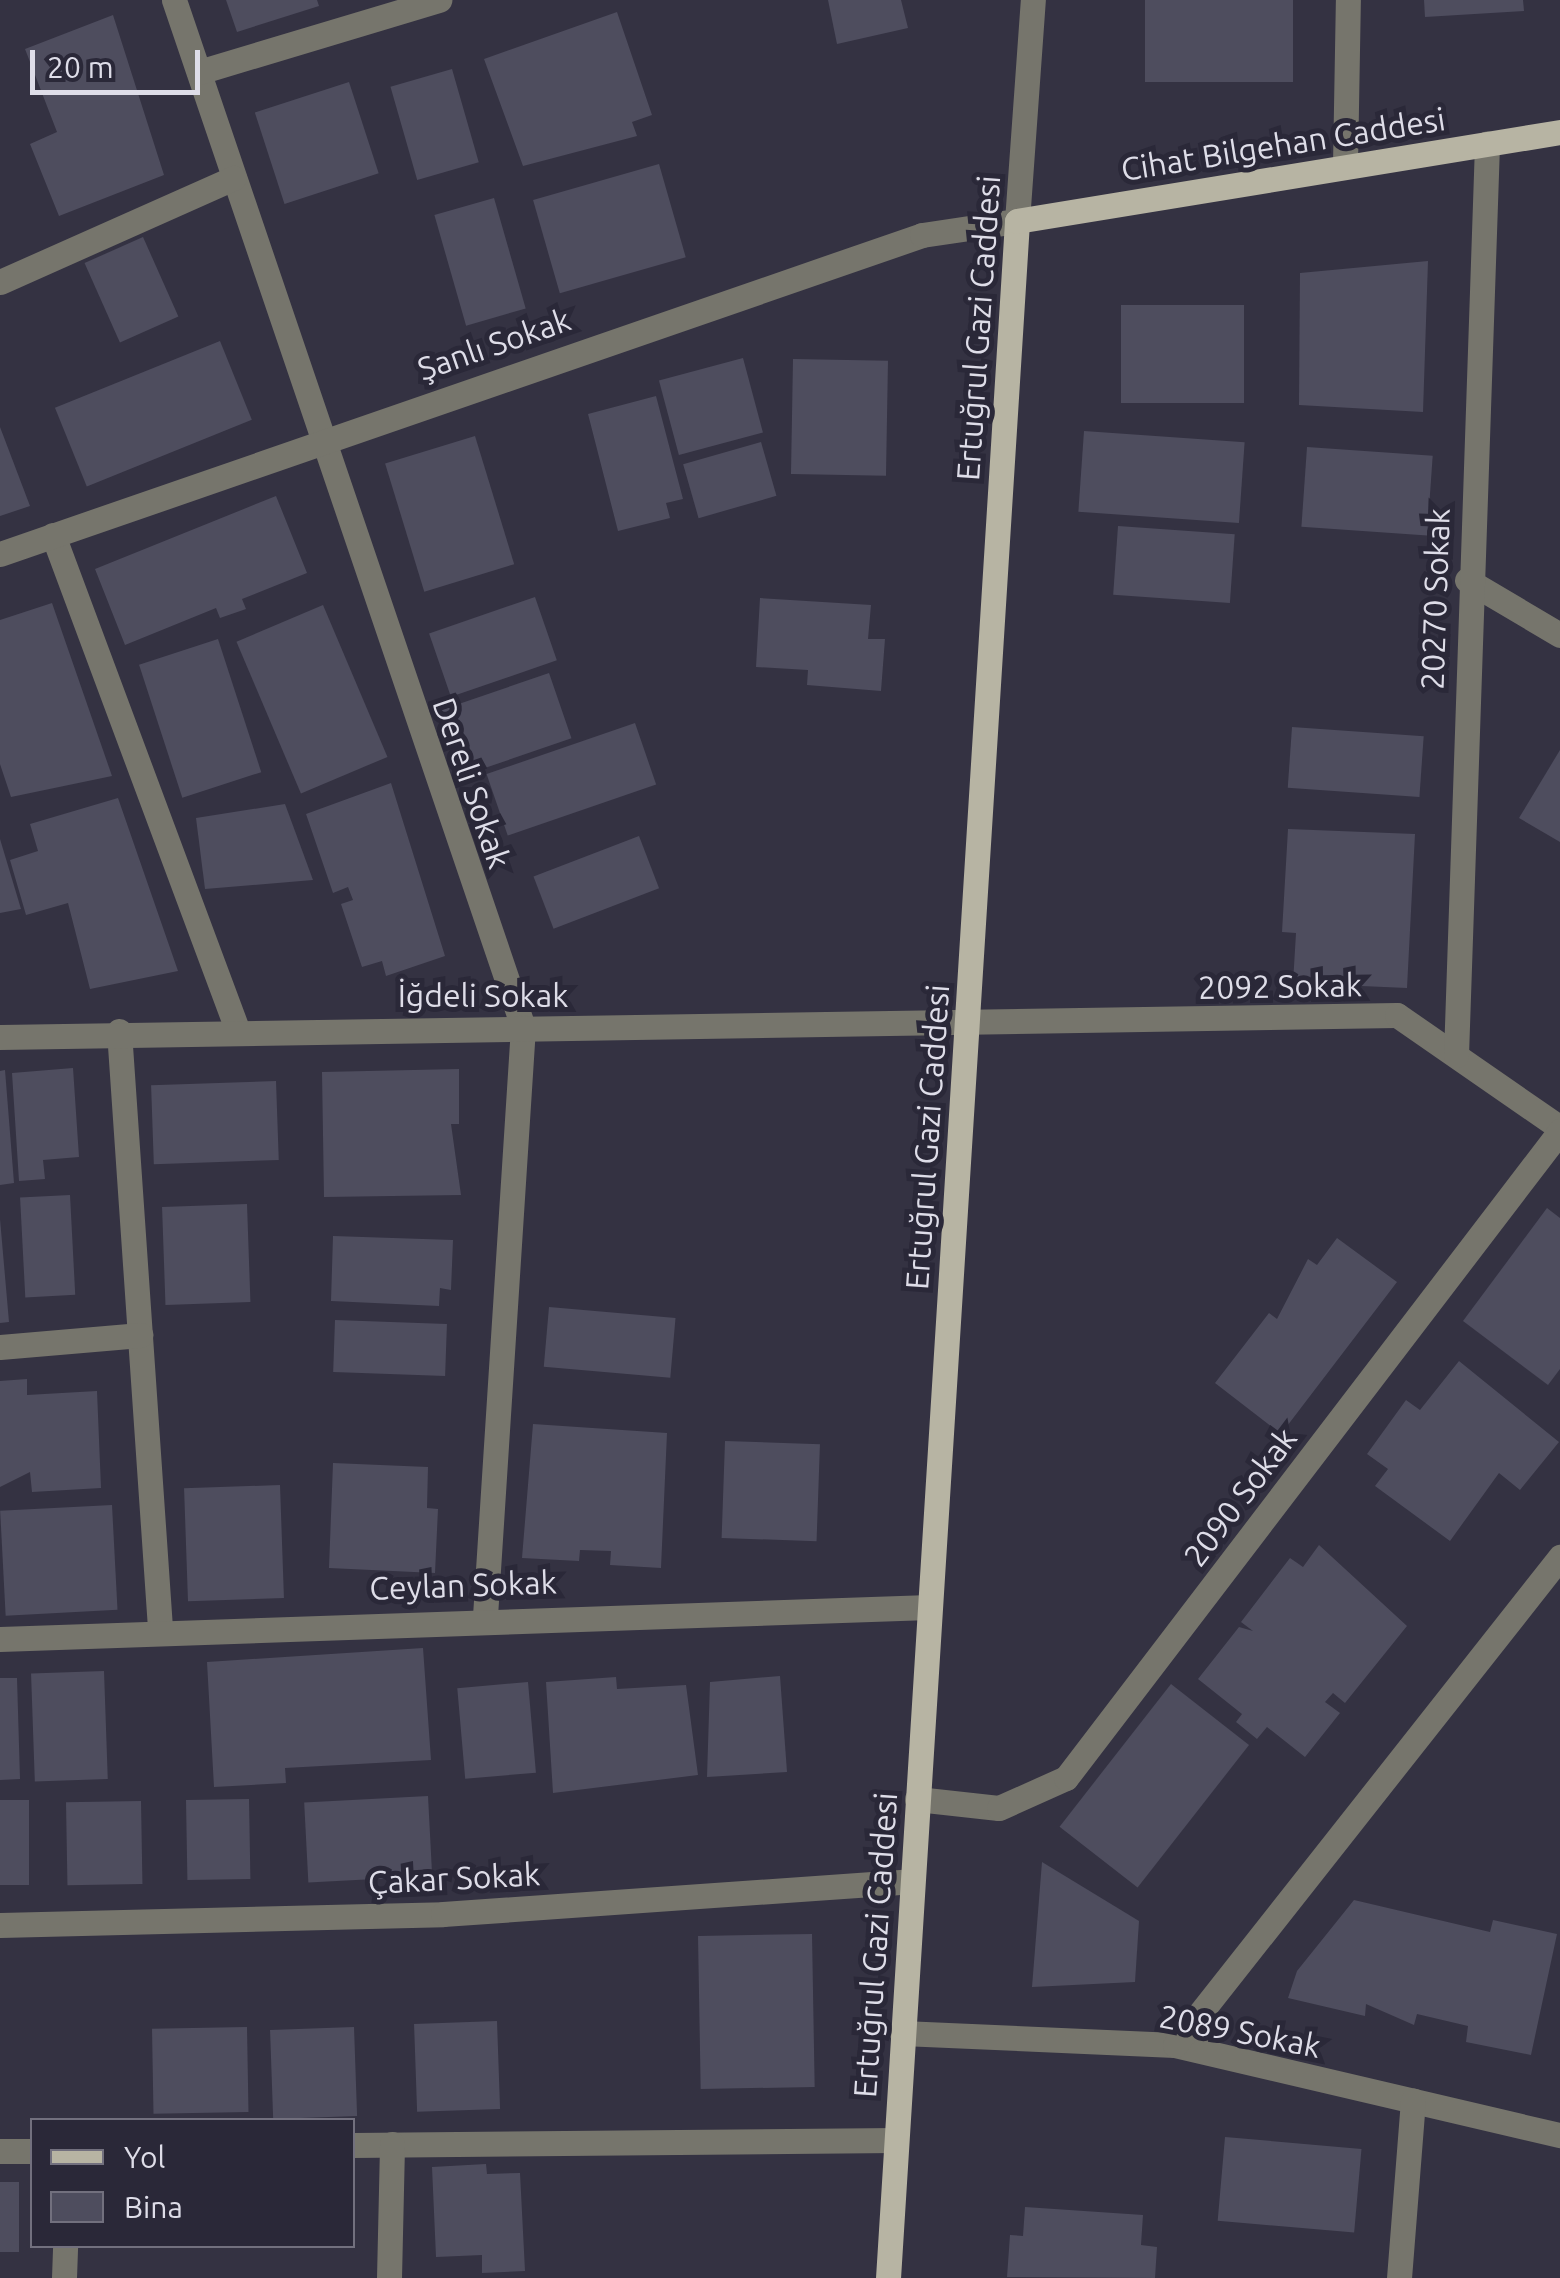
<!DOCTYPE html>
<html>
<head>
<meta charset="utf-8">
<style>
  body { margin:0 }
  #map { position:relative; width:1560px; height:2278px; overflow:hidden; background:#343242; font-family:Ubuntu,sans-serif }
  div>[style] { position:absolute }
  .building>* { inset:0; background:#4e4d5e; transform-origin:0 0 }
  .minor>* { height:25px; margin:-12.5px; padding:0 12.5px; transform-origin:12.5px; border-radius:12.5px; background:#76756c }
  .major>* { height:25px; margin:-12.5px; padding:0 12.5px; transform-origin:12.5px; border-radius:12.5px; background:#b7b4a3 }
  span { translate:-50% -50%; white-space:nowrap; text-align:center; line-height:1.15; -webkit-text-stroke:10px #2a2838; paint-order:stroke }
  .street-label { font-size:32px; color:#dedde8 }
  .legend { position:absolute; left:30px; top:2118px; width:325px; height:130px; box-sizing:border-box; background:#2a2838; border:2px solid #72707e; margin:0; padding:12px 18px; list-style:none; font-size:30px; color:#dedde8 }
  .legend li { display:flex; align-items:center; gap:20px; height:50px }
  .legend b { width:50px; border:2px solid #72707e }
  .scale { position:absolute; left:30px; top:50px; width:170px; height:45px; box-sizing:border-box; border:5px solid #dedde8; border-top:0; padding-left:12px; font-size:30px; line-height:35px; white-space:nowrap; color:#dedde8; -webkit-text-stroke:8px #2a2838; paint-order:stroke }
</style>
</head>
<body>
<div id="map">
  <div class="building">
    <i style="clip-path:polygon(226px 0,317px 0,319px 6px,237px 32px)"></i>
    <i style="clip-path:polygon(828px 0,901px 0,908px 28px,837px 44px)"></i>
    <i style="left:1145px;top:0;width:148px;height:82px"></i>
    <i style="clip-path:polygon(1424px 0,1523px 0,1524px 11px,1425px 17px)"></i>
    <i style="clip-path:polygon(617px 12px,652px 115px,632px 122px,637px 136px,523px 166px,484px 59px)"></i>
    <i style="clip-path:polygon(113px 15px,164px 175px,59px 216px,30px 144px,57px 132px,25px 49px)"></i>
    <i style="left:452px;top:69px;width:97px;height:64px;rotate:74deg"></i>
    <i style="left:349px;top:82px;width:96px;height:99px;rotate:72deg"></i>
    <i style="left:659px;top:164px;width:97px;height:131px;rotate:74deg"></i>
    <i style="left:494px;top:198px;width:115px;height:62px;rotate:74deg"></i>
    <i style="left:143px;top:237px;width:87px;height:64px;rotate:66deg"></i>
    <i style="clip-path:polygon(1428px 261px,1423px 412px,1299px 405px,1300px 273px)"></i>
    <i style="left:1121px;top:305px;width:123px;height:98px"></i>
    <i style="left:220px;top:341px;width:85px;height:178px;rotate:68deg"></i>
    <i style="left:743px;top:358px;width:77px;height:87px;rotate:75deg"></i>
    <i style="left:793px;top:359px;width:95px;height:115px;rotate:1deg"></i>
    <i style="clip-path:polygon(656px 396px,683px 499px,666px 503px,670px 518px,618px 531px,588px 414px)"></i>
    <i style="clip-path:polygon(0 427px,30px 506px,0 516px)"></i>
    <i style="left:1084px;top:431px;width:161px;height:81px;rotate:4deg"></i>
    <i style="left:475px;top:436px;width:134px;height:94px;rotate:73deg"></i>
    <i style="left:761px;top:442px;width:56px;height:81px;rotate:74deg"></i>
    <i style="left:1307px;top:447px;width:126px;height:80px;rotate:4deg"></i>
    <i style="clip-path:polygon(276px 496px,307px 573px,242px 599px,246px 609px,220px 618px,216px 608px,125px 645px,95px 569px)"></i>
    <i style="left:1118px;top:526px;width:117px;height:69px;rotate:4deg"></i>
    <i style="left:535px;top:597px;width:67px;height:112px;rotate:71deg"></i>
    <i style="clip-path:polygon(760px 598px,871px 605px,868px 639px,885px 639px,881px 691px,807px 685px,808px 670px,756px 667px)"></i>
    <i style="clip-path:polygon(52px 603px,112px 776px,11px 797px,0 764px,0 620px)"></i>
    <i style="left:323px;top:605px;width:165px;height:94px;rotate:67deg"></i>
    <i style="left:218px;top:639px;width:140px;height:83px;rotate:72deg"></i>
    <i style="left:549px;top:673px;width:69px;height:114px;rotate:71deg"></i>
    <i style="left:635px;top:723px;width:65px;height:157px;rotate:71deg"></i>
    <i style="left:1292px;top:727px;width:132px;height:61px;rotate:4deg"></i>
    <i style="clip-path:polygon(1560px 750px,1560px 842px,1519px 818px)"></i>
    <i style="clip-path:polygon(391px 783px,445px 956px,386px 976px,382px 961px,362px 967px,341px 904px,353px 900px,348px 887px,333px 893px,306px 814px)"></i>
    <i style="clip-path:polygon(118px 798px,178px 971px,90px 989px,68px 903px,26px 915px,10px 860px,38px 851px,30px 824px)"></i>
    <i style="clip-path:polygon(285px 804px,313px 880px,205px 889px,196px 818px)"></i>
    <i style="clip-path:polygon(1288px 829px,1415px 834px,1407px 988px,1293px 983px,1296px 933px,1282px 932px)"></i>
    <i style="left:639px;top:836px;width:56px;height:113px;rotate:69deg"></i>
    <i style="clip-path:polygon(0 839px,21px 909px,0 913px)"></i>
    <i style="clip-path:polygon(73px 1068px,79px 1157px,43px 1160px,45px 1179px,19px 1181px,12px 1073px)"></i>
    <i style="clip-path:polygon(459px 1069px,459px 1124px,451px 1124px,461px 1195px,324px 1197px,322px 1072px)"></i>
    <i style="clip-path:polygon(5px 1070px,14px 1183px,0 1185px,0 1071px)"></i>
    <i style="left:276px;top:1081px;width:79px;height:125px;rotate:88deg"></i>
    <i style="left:70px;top:1195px;width:100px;height:50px;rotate:87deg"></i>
    <i style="left:247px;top:1204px;width:98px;height:85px;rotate:88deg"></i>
    <i style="clip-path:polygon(1547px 1208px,1560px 1218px,1560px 1369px,1548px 1385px,1463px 1321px)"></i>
    <i style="clip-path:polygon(0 1219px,9px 1322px,0 1323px)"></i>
    <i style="clip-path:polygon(333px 1236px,453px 1240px,451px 1290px,440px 1288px,439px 1306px,331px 1301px)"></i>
    <i style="clip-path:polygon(1337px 1238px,1397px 1282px,1281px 1434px,1215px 1383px,1269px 1313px,1277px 1319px,1308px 1259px,1317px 1265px)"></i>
    <i style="left:549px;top:1307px;width:127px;height:60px;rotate:5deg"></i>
    <i style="left:335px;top:1320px;width:112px;height:52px;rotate:2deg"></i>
    <i style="clip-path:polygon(1459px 1361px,1559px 1442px,1520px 1490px,1499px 1473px,1450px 1541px,1375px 1486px,1388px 1469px,1367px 1454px,1406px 1400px,1420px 1410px)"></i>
    <i style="clip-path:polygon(27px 1379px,27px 1395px,97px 1391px,101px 1488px,32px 1492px,30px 1472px,0 1487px,0 1381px)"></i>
    <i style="clip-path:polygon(533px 1424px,667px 1433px,661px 1568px,610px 1565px,611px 1551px,580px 1550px,579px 1561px,522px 1558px)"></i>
    <i style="left:725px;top:1441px;width:95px;height:97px;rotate:2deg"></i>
    <i style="clip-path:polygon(333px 1463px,428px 1467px,427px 1508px,438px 1509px,435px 1573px,329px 1568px)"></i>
    <i style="left:280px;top:1485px;width:113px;height:96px;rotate:88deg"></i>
    <i style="left:112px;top:1505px;width:105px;height:112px;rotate:87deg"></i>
    <i style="clip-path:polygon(1319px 1545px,1407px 1626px,1345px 1703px,1333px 1693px,1325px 1702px,1340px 1713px,1305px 1757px,1267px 1727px,1257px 1739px,1236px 1722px,1242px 1714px,1198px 1679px,1239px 1627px,1253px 1631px,1241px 1622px,1290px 1558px,1303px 1567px)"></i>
    <i style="clip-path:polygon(423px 1648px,431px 1760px,285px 1768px,286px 1783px,214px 1787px,207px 1662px)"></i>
    <i style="left:104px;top:1671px;width:108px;height:73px;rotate:88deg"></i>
    <i style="clip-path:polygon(780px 1676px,787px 1772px,707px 1777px,710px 1682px)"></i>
    <i style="clip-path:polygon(616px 1677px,617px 1689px,686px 1685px,698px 1775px,553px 1793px,546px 1682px)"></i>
    <i style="clip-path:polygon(0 1678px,17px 1678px,20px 1779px,0 1780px)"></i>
    <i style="left:528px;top:1682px;width:91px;height:71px;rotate:85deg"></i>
    <i style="left:1171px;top:1684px;width:99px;height:181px;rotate:38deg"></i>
    <i style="left:428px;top:1796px;width:80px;height:124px;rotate:87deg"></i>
    <i style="left:249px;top:1799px;width:80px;height:63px;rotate:89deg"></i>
    <i style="left:0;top:1800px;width:29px;height:85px"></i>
    <i style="left:141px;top:1801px;width:83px;height:75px;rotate:89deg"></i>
    <i style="clip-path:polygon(1042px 1862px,1139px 1921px,1135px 1982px,1032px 1987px)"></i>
    <i style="clip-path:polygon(1354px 1900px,1490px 1932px,1493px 1920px,1557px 1934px,1531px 2055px,1466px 2042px,1468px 2026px,1417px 2014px,1414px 2025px,1366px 2004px,1365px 2016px,1288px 1998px,1297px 1971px)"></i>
    <i style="left:812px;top:1934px;width:153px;height:114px;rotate:89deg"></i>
    <i style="left:497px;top:2021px;width:88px;height:83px;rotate:88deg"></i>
    <i style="left:247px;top:2027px;width:85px;height:95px;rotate:89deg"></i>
    <i style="left:354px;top:2027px;width:89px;height:84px;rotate:88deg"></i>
    <i style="left:1225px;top:2137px;width:137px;height:84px;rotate:5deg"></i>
    <i style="clip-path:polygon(486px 2164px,487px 2174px,520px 2173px,525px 2271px,482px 2273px,482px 2255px,436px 2257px,432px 2167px)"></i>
    <i style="left:0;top:2182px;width:19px;height:70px"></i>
    <i style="clip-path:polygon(1025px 2207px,1143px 2215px,1141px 2245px,1157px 2247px,1155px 2278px,1007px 2277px,1010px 2235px,1023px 2236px)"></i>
  </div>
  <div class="minor">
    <i style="left:174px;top:0;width:1085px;rotate:71.23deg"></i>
    <i style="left:523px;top:1027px;width:590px;rotate:93.69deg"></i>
    <i style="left:199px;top:72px;width:251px;rotate:-16.7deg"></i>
    <i style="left:1345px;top:165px;width:165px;rotate:-89deg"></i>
    <i style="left:0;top:282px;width:256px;rotate:-24deg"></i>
    <i style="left:53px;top:535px;width:527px;rotate:69.57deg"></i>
    <i style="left:0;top:554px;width:976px;rotate:-19.08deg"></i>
    <i style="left:922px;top:235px;width:96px;rotate:-8.4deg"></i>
    <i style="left:1017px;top:221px;width:222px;rotate:-85.9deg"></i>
    <i style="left:1467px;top:580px;width:108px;rotate:30.6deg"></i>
    <i style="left:119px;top:1031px;width:598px;rotate:86.07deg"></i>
    <i style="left:0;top:1037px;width:1397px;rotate:-0.9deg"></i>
    <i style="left:1397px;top:1015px;width:198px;rotate:34.7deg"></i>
    <i style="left:1456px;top:1055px;width:912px;rotate:-88.05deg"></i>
    <i style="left:0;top:1347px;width:141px;rotate:-4.9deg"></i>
    <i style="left:0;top:1639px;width:930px;rotate:-1.97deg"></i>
    <i style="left:917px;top:1799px;width:82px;rotate:6.3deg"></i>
    <i style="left:999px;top:1808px;width:73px;rotate:-24.1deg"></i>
    <i style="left:1066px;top:1778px;width:814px;rotate:-52.64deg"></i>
    <i style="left:0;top:1925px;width:443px;rotate:-1.4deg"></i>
    <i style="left:443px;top:1914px;width:469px;rotate:-4deg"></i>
    <i style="left:902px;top:2033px;width:273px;rotate:2.5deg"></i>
    <i style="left:1175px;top:2045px;width:395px;rotate:13.2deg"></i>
    <i style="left:1175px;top:2045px;width:622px;rotate:-51.73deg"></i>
    <i style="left:352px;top:2145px;width:544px;rotate:-0.53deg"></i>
    <i style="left:0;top:2151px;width:32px"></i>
    <i style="left:64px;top:2278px;width:32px;rotate:-88deg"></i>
    <i style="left:389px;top:2278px;width:134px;rotate:-88.7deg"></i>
    <i style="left:1399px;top:2278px;width:178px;rotate:-85.5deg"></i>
  </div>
  <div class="major">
    <i style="left:888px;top:2278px;width:2061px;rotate:-86.41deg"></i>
    <i style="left:1017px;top:221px;width:550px;rotate:-9.31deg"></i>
  </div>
  <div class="street-label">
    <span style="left:1283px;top:144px;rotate:-9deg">Cihat Bilgehan Caddesi</span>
    <span style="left:978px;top:328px;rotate:-86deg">Ertuğrul Gazi Caddesi</span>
    <span style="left:494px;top:344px;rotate:-19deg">Şanlı Sokak</span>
    <span style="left:1435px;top:599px;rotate:-88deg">20270 Sokak</span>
    <span style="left:472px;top:783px;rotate:71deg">Dereli Sokak</span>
    <span style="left:1280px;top:986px;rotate:-1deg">2092 Sokak</span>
    <span style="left:483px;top:995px">İğdeli Sokak</span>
    <span style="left:927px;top:1137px;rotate:-86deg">Ertuğrul Gazi Caddesi</span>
    <span style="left:1240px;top:1497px;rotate:-53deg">2090 Sokak</span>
    <span style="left:463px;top:1585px;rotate:-2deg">Ceylan Sokak</span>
    <span style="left:454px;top:1878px;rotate:-3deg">Çakar Sokak</span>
    <span style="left:875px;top:1945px;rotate:-86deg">Ertuğrul Gazi Caddesi</span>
    <span style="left:1240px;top:2031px;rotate:11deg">2089 Sokak</span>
  </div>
  <ul class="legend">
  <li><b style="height:12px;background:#b7b4a3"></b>Yol</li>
  <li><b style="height:28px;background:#4e4d5e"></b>Bina</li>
  </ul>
  <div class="scale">20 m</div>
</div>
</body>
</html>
